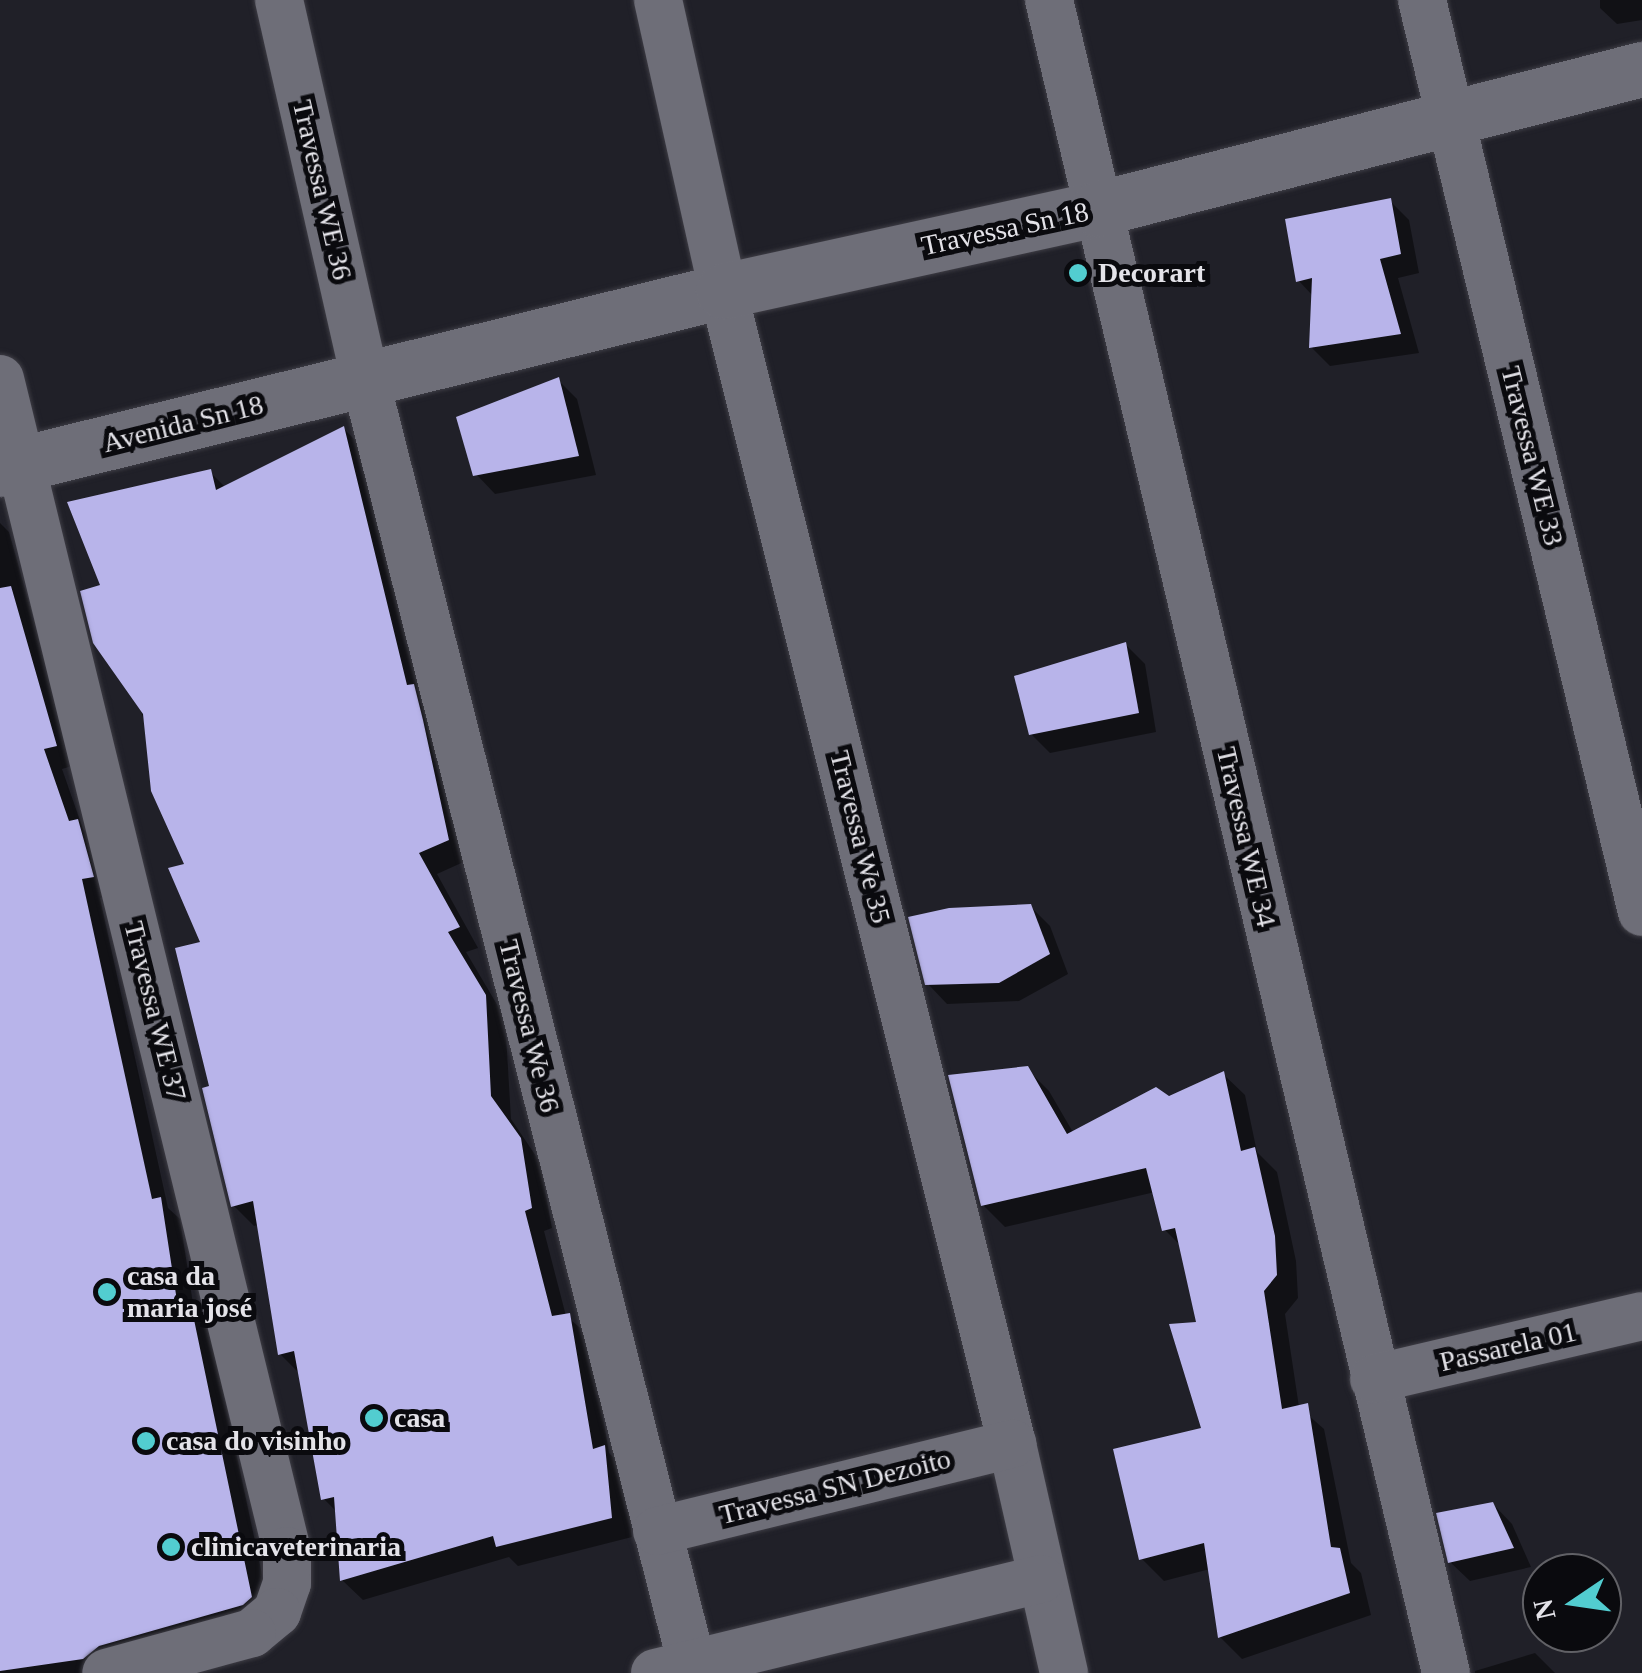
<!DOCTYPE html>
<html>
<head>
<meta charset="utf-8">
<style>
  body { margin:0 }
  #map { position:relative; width:1642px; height:1673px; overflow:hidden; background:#202028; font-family:"Times New Roman",serif }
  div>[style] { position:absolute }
  .shadow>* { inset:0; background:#0007 }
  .building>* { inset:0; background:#b8b4ea }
  .roads { filter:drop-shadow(0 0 2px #3e3d45) drop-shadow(0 0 2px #3e3d45) }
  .minor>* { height:48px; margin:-24px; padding:0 24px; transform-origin:24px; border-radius:24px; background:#6e6e78 }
  .tertiary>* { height:55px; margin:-27.5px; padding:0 27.5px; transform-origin:27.5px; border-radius:27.5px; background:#6e6e78 }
  .dots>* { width:28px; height:28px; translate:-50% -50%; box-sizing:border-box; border:5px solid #0a0a0e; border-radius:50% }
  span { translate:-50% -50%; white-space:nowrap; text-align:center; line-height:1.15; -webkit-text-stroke:10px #0a0a0e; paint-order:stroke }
  .street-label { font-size:28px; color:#e4e3e9 }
  .poi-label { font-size:28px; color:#e4e3e9; font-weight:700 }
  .left { translate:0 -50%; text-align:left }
  .north { position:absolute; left:1522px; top:1553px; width:100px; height:100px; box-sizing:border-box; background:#0a0a0e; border:2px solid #616166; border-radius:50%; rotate:257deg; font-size:28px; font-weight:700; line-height:40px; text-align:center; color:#e4e3e9 }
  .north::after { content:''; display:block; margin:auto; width:35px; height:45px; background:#52cdd0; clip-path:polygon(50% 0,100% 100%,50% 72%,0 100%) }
</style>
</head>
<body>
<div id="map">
  <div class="shadow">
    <i style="clip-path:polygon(1600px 0,1642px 0,1642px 20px,1617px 24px,1600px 8px)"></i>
    <i style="clip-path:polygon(1390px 201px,1409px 220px,1419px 273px,1398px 278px,1419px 353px,1330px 366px,1311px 347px,1313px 296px,1298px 280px)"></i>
    <i style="clip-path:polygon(558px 380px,577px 399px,596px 475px,495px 494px,476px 474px)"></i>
    <i style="clip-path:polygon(344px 429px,364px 449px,468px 860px,437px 874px,478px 948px,466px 952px,505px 1018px,511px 1119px,540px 1162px,552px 1228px,544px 1231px,566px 1316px,590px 1336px,609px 1453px,624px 1468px,632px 1537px,518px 1566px,509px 1557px,363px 1600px,342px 1580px,338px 1513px,324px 1499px,301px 1375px,280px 1354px,259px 1224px,254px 1226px,233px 1205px,212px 1088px,203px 943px,188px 865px,103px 586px,210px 472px,226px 488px)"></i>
    <i style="clip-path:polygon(0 523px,9px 532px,75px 765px,62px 769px,83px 829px,98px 845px,112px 896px,100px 898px,168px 1208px,180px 1219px,195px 1317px,211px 1333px,271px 1617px,110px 1673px,0 1673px)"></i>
    <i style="clip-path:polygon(1126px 645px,1145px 664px,1156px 732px,1050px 753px,1031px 734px)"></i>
    <i style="clip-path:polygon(1030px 906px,1050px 926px,1068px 974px,1019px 1001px,947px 1004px,928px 984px)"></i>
    <i style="clip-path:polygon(1027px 1069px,1049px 1091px,1074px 1134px,1223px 1074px,1245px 1095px,1257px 1152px,1277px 1172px,1296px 1261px,1298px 1298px,1285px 1314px,1299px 1407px,1324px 1429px,1351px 1563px,1361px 1573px,1371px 1615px,1242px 1659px,1220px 1637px,1210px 1569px,1164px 1581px,1141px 1558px,1204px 1430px,1199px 1324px,1182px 1247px,1165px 1230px,1155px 1192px,1005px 1227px,983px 1205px)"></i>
    <i style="clip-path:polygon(1493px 1504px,1512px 1524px,1531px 1567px,1470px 1581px,1450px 1562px)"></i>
    <i style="clip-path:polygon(1535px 1653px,1555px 1673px,1475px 1673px,1475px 1671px)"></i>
  </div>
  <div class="building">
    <i style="clip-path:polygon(1391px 198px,1401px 254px,1380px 259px,1401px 334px,1309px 348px,1312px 278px,1296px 282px,1285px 219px)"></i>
    <i style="clip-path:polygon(559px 377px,579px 456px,473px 476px,456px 417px)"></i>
    <i style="clip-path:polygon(344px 426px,407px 685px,414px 684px,423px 720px,449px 840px,419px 853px,460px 927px,448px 932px,486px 995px,491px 1096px,521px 1138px,532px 1208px,525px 1211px,552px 1316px,570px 1313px,593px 1449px,605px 1445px,612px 1518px,496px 1547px,493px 1536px,340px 1581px,334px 1497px,321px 1500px,294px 1351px,278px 1355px,253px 1201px,231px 1207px,202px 1088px,209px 1086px,175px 948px,200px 942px,168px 868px,184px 864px,151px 791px,143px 714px,93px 643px,80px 591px,100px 585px,67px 502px,211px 469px,216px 490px)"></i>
    <i style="clip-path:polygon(11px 586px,57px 746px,44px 749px,69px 821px,78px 819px,94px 877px,82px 879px,152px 1199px,161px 1197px,179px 1314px,192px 1310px,252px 1597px,243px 1605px,99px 1646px,83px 1659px,0 1671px,0 588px)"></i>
    <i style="clip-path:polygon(1126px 642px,1139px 713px,1029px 735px,1014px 676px)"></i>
    <i style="clip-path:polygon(1031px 904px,1050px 954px,999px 983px,925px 985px,908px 917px,949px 908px)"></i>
    <i style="clip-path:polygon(1028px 1066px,1067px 1134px,1156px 1087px,1169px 1096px,1224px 1071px,1241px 1151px,1255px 1147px,1275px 1236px,1277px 1275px,1264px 1291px,1282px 1409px,1308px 1403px,1331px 1547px,1340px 1548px,1350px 1593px,1218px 1638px,1204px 1543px,1139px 1560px,1113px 1449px,1201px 1428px,1169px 1324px,1196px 1322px,1175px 1228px,1162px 1231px,1146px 1168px,981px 1206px,948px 1075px)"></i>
    <i style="clip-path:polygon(1493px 1502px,1514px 1548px,1448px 1563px,1436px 1513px)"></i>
  </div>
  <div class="roads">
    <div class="minor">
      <i style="left:279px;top:0;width:389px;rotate:77.2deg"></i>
      <i style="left:365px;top:379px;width:1335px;rotate:75.73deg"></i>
      <i style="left:658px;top:0;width:298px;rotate:77.4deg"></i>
      <i style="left:723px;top:291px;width:1189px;rotate:75.93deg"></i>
      <i style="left:1012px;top:1444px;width:235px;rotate:77.2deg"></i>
      <i style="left:1049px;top:0;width:1719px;rotate:76.65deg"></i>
      <i style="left:1422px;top:0;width:938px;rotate:76.44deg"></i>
      <i style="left:0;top:379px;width:1207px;rotate:76.24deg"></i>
      <i style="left:287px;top:1551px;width:32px;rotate:90deg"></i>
      <i style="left:287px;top:1583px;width:31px;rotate:109deg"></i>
      <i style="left:277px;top:1612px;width:33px;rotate:140deg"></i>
      <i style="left:252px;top:1633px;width:151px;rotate:164.7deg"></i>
      <i style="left:1374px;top:1379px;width:275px;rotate:-13.2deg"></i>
      <i style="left:657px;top:1531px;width:366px;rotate:-13.8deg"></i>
      <i style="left:655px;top:1673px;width:397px;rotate:-13.7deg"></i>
    </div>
    <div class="tertiary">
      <i style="left:0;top:469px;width:745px;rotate:-13.83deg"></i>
      <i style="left:723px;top:291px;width:383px;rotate:-12.4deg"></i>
      <i style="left:1097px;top:209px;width:563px;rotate:-14.41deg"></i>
    </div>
  </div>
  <div class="dots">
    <i style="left:1078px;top:273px;background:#52cdd0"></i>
    <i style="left:107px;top:1292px;background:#52cdd0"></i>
    <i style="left:374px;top:1418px;background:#52cdd0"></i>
    <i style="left:146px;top:1441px;background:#52cdd0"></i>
    <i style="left:171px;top:1547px;background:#52cdd0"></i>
  </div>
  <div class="street-label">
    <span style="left:322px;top:190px;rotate:77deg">Travessa WE 36</span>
    <span style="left:1005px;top:229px;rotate:-12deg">Travessa Sn 18</span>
    <span style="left:183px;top:424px;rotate:-14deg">Avenida Sn 18</span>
    <span style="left:1532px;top:456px;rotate:76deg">Travessa WE 33</span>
    <span style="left:860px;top:837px;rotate:76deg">Travessa We 35</span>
    <span style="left:1246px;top:837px;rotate:77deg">Travessa WE 34</span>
    <span style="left:155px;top:1011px;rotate:76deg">Travessa WE 37</span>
    <span style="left:529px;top:1026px;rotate:76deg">Travessa We 36</span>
    <span style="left:1508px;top:1347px;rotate:-13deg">Passarela 01</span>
    <span style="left:835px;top:1487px;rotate:-14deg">Travessa SN Dezoito</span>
  </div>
  <div class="poi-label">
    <span class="left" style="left:1098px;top:273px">Decorart</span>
    <span class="left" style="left:127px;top:1292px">casa da<br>maria josé</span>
    <span class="left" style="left:394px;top:1418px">casa</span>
    <span class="left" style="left:166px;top:1441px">casa do visinho</span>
    <span class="left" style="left:191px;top:1547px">clinicaveterinaria</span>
  </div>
  <div class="north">N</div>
</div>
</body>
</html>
